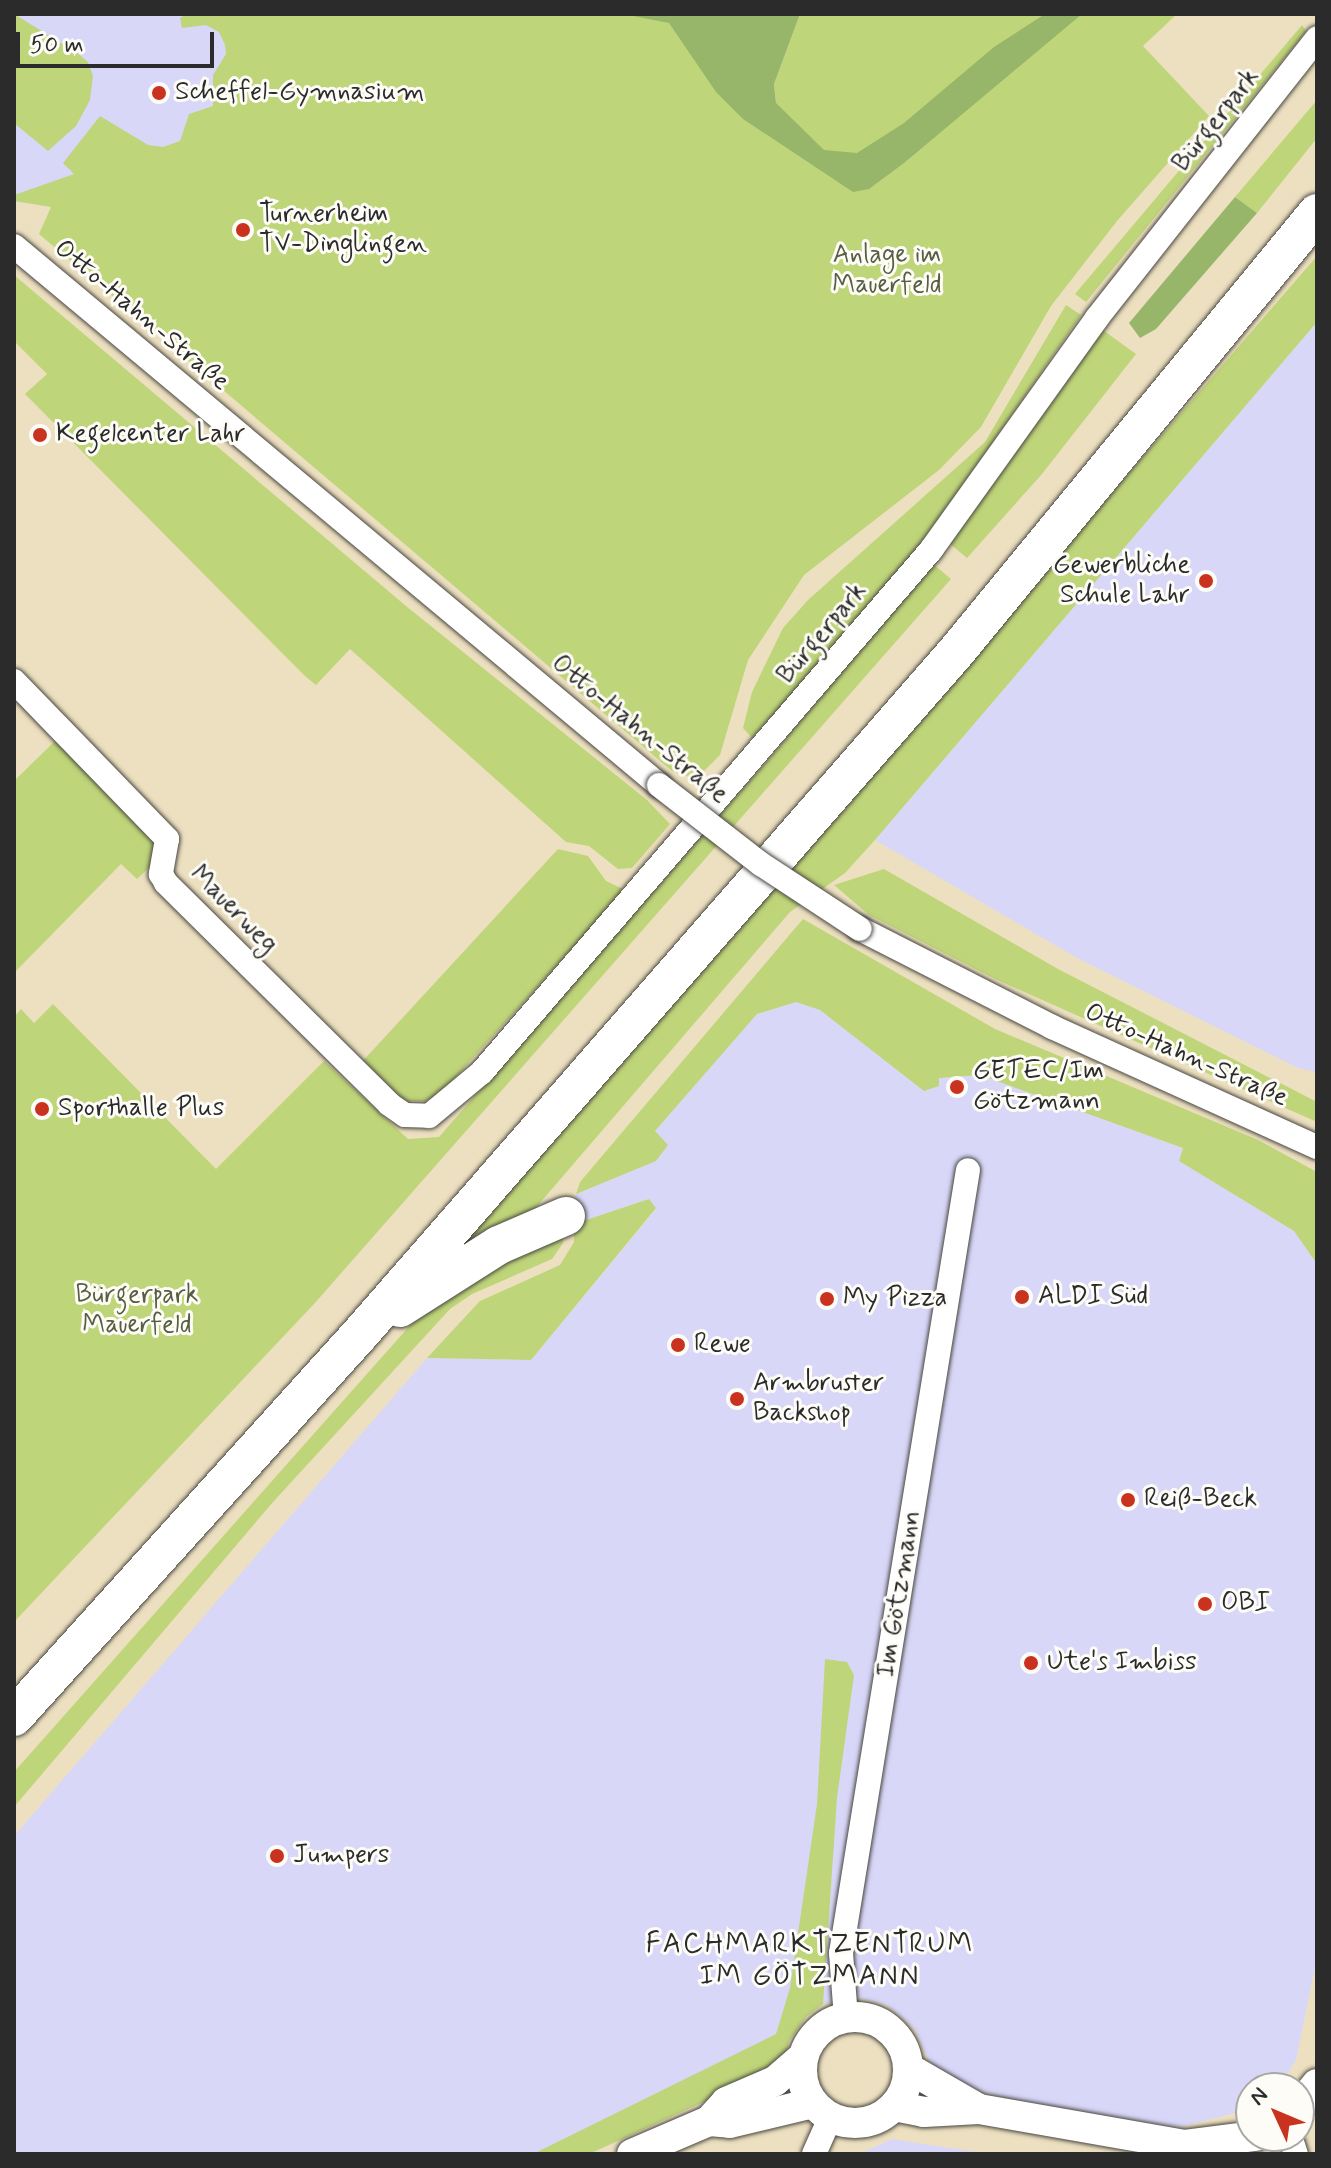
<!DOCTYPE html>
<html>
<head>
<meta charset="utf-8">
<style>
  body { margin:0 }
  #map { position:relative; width:1331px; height:2168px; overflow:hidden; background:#ede0c0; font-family:Mynerve,sans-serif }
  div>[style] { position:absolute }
  .built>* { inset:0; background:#d8d7f8 }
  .green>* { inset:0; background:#bfd579 }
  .forest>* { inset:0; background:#97b669 }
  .roads { filter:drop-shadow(0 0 2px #484641) drop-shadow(0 0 2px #484641) }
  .minor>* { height:24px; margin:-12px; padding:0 12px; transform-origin:12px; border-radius:12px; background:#fff }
  .tertiary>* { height:30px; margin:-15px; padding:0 15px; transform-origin:15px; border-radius:15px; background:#fff }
  .tertiary>.ring { margin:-15px; padding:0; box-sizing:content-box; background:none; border:30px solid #fff; border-radius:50% }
  .primary>* { height:38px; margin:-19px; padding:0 19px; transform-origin:19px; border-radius:19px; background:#fff }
  .bridges { filter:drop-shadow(0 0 2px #484641) drop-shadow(0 0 2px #484641) }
  .minor-bridge>* { height:24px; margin:-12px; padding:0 12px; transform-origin:12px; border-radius:12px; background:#fff }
  .dots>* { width:22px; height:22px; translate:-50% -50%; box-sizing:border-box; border:4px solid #fdfcf7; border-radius:50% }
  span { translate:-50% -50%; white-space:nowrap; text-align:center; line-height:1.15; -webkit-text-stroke:6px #fdfcf7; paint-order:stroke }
  .poi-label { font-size:26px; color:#2b2b2b }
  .left { translate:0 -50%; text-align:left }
  .right { translate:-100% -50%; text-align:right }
  .street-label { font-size:26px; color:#2b2b2b }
  .park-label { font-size:26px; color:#575e42 }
  .neighbourhood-label { font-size:28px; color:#2b2b2b; letter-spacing:2px }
  .frame { position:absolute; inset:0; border:16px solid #2b2b2b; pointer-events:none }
  .north { position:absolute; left:1235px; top:2072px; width:80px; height:80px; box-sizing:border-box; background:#fdfcf7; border:2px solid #a9a8a5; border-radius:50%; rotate:314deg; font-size:22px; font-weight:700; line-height:32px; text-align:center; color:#2b2b2b }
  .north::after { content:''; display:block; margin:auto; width:28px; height:36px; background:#c8321e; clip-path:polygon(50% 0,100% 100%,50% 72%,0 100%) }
  .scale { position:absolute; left:16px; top:32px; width:198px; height:36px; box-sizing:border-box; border:4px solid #2b2b2b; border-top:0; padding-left:10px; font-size:24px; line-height:28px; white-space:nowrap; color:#2b2b2b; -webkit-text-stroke:6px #fdfcf7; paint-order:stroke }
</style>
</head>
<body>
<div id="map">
  <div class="built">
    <i style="clip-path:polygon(14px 14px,417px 14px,258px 122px,19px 203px,14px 201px)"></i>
    <i style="clip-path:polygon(1317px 322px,1317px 1072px,1298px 1068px,1077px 958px,875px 840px)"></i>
    <i style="clip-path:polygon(796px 1002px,820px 1010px,924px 1091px,938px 1078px,980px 1075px,1183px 1148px,1179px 1161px,1294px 1231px,1317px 1264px,1317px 1957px,1296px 2060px,1279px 2088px,1251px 2088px,1251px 2109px,1180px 2127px,1095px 2119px,958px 2087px,933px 2070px,914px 2028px,887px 2005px,853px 1997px,823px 2004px,806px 2017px,789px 2041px,783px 2066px,589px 2154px,14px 2154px,14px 1836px,427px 1358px,531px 1360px,656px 1209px,649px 1199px,574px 1224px,576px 1194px,656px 1161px,654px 1132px,757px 1014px)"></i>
    <i style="clip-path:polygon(892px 2139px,990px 2154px,859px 2154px)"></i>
  </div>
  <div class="green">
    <i style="clip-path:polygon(14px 14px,76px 52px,88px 62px,93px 76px,90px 100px,76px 126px,48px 151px,14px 123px)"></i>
    <i style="clip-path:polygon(186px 14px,725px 14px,692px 16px,776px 101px,774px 84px,800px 14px,1177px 14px,1143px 46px,1209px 116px,1117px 221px,1051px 306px,981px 427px,939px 470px,804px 575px,748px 660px,720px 755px,696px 779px,672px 771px,39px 234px,51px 207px,14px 201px,14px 195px,74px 174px,63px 163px,100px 116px,148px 145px,163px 147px,180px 141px,189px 114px,213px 106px,213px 75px,226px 54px,225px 45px,219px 32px,206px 25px,182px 28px,180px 18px)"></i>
    <i style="clip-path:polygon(1302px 25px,1306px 31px,1086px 302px,1075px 294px)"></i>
    <i style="clip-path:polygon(1317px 100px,1317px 138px,1257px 213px,1235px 197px)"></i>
    <i style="clip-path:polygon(1317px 256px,1317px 322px,875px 840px,845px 873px,790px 912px,533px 1211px,484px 1231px,456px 1251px)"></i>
    <i style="clip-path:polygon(14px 275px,406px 606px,647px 800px,670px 824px,632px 868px,618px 869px,589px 846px,566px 842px,350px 649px,316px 685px,305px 676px,25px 394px,47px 374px,14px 341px)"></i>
    <i style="clip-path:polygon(1066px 305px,1081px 315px,905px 568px,752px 738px,743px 728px,752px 692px,783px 628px,808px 600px,985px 442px)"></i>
    <i style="clip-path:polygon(1100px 328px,1136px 354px,1042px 474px,967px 558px,949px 543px)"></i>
    <i style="clip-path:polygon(932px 563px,951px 579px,314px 1304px,14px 1622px,14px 1017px,21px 1009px,34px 1023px,53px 1004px,216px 1169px,324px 1061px,408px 1139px,439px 1137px,770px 758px)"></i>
    <i style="clip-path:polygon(55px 741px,158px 843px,159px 858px,137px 879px,121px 864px,14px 973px,14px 781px)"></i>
    <i style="clip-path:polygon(558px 849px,588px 856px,606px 881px,625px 890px,443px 1091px,426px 1101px,403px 1101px,361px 1063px)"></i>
    <i style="clip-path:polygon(884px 869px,1058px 969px,1317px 1102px,1317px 1122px,995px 979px,869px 915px,834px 885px)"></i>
    <i style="clip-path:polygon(803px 919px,995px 1029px,1258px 1140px,1317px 1172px,1317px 1264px,1294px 1231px,1179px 1161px,1183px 1148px,980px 1075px,939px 1078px,939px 1086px,924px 1091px,820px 1010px,796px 1002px,757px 1014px,655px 1131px,668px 1145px,656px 1161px,576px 1194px,580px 1182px)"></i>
    <i style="clip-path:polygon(649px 1199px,656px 1208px,531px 1360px,427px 1358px,480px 1301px,560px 1265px,574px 1242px,574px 1224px)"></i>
    <i style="clip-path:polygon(563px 1230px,563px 1243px,552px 1259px,472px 1294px,450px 1309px,273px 1502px,14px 1807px,14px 1772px,437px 1295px)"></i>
    <i style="clip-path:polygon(825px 1659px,847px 1662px,854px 1675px,837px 1798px,823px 2004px,806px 2017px,789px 2041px,783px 2066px,589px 2154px,533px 2154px,776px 2034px,790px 1988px,817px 1804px)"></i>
  </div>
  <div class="forest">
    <i style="clip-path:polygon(623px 14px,800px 14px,774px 84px,776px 103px,824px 150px,857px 153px,904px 123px,994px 47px,1045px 14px,1082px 14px,904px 163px,869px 189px,853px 192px,743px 119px,716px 92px,669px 23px)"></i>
    <i style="clip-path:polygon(1235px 197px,1257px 213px,1156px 329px,1140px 338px,1129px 323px)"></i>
  </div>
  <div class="roads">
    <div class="minor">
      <i style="left:14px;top:246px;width:841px;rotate:39.88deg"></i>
      <i style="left:14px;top:681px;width:220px;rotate:45.9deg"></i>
      <i style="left:167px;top:839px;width:36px;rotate:100deg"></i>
      <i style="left:161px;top:874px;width:10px;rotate:61deg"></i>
      <i style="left:166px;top:883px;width:314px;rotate:44.7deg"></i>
      <i style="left:389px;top:1104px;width:19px;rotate:35deg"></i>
      <i style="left:405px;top:1115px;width:24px;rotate:2deg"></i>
      <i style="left:429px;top:1116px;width:69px;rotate:-39.7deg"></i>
      <i style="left:482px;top:1072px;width:689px;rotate:-49.3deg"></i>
      <i style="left:931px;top:550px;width:285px;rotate:-54.4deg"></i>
      <i style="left:1097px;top:318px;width:356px;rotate:-51.8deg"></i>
      <i style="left:860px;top:929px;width:216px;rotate:27deg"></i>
      <i style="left:1052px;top:1027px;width:291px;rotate:24.4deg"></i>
      <i style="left:846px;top:2018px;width:65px;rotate:-94.4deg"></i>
      <i style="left:841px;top:1953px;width:793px;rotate:-80.79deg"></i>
      <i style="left:1290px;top:2136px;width:19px;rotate:72deg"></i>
      <i style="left:814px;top:2154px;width:39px;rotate:-66deg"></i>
    </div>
    <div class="tertiary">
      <i class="ring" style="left:802px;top:2017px;width:76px;height:76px"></i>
      <i style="left:908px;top:2068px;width:82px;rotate:30deg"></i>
      <i style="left:894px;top:2106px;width:31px;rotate:11deg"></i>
      <i style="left:924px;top:2112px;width:55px;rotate:-3.1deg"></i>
      <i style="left:979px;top:2109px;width:209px;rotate:9.9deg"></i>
      <i style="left:1185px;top:2145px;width:71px;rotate:-7.3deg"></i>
      <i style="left:1299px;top:2106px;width:28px;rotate:-51deg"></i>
      <i style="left:709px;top:2121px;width:21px;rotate:5deg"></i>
      <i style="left:730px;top:2123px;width:85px;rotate:-13.5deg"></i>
      <i style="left:632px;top:2154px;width:84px;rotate:-23.2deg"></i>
      <i style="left:709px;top:2121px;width:25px;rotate:-48deg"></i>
      <i style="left:726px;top:2102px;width:53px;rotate:-23.2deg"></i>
      <i style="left:775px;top:2081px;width:37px;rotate:-41deg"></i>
    </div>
    <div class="primary">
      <i style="left:400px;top:1308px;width:117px;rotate:-32.5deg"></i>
      <i style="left:499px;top:1245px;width:73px;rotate:-23.4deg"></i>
      <i style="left:14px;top:1717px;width:518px;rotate:-47.9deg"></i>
      <i style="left:361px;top:1333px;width:906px;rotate:-48.85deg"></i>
      <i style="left:957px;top:651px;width:567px;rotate:-50.58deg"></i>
    </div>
  </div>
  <div class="bridges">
    <div class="minor-bridge">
      <i style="left:659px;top:785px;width:129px;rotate:37.8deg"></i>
      <i style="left:761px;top:864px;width:118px;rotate:33.3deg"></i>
    </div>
  </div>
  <div class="dots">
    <i style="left:159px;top:93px;background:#c8321e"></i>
    <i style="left:243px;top:230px;background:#c8321e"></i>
    <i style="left:40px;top:435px;background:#c8321e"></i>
    <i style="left:1206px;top:581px;background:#c8321e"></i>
    <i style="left:957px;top:1087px;background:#c8321e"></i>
    <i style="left:42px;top:1109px;background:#c8321e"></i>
    <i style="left:1022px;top:1297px;background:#c8321e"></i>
    <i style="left:827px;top:1299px;background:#c8321e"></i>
    <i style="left:678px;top:1345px;background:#c8321e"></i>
    <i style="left:737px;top:1399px;background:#c8321e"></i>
    <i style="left:1128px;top:1500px;background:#c8321e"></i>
    <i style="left:1205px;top:1604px;background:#c8321e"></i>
    <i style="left:1031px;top:1663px;background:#c8321e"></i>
    <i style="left:277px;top:1856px;background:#c8321e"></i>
  </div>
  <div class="poi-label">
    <span class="left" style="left:175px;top:93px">Scheffel-Gymnasium</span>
    <span class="left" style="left:259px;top:230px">Turnerheim<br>TV-Dinglingen</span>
    <span class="left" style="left:56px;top:435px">Kegelcenter Lahr</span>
    <span class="right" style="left:1190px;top:581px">Gewerbliche<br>Schule Lahr</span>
    <span class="left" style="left:973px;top:1087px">GETEC/Im<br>Götzmann</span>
    <span class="left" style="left:58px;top:1109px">Sporthalle Plus</span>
    <span class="left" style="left:1038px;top:1297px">ALDI Süd</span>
    <span class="left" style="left:843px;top:1299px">My Pizza</span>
    <span class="left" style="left:694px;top:1345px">Rewe</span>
    <span class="left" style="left:753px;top:1399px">Armbruster<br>Backshop</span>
    <span class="left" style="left:1144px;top:1500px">Reiß-Beck</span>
    <span class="left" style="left:1221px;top:1604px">OBI</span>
    <span class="left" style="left:1047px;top:1663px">Ute's Imbiss</span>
    <span class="left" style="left:293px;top:1856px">Jumpers</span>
  </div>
  <div class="street-label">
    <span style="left:1217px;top:121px;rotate:-52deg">Bürgerpark</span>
    <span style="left:141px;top:316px;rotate:40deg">Otto-Hahn-Straße</span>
    <span style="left:823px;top:634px;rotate:-50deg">Bürgerpark</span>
    <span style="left:639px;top:730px;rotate:39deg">Otto-Hahn-Straße</span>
    <span style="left:233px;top:910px;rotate:45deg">Mauerweg</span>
    <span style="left:1186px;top:1056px;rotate:24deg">Otto-Hahn-Straße</span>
    <span style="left:900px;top:1594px;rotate:-81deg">Im Götzmann</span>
  </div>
  <div class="park-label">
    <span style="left:887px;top:271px">Anlage im<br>Mauerfeld</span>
    <span style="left:137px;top:1311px">Bürgerpark<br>Mauerfeld</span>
  </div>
  <div class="neighbourhood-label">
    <span style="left:810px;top:1961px">FACHMARKTZENTRUM<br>IM GÖTZMANN</span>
  </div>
  <div class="frame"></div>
  <div class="north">N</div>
  <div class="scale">50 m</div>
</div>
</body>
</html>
